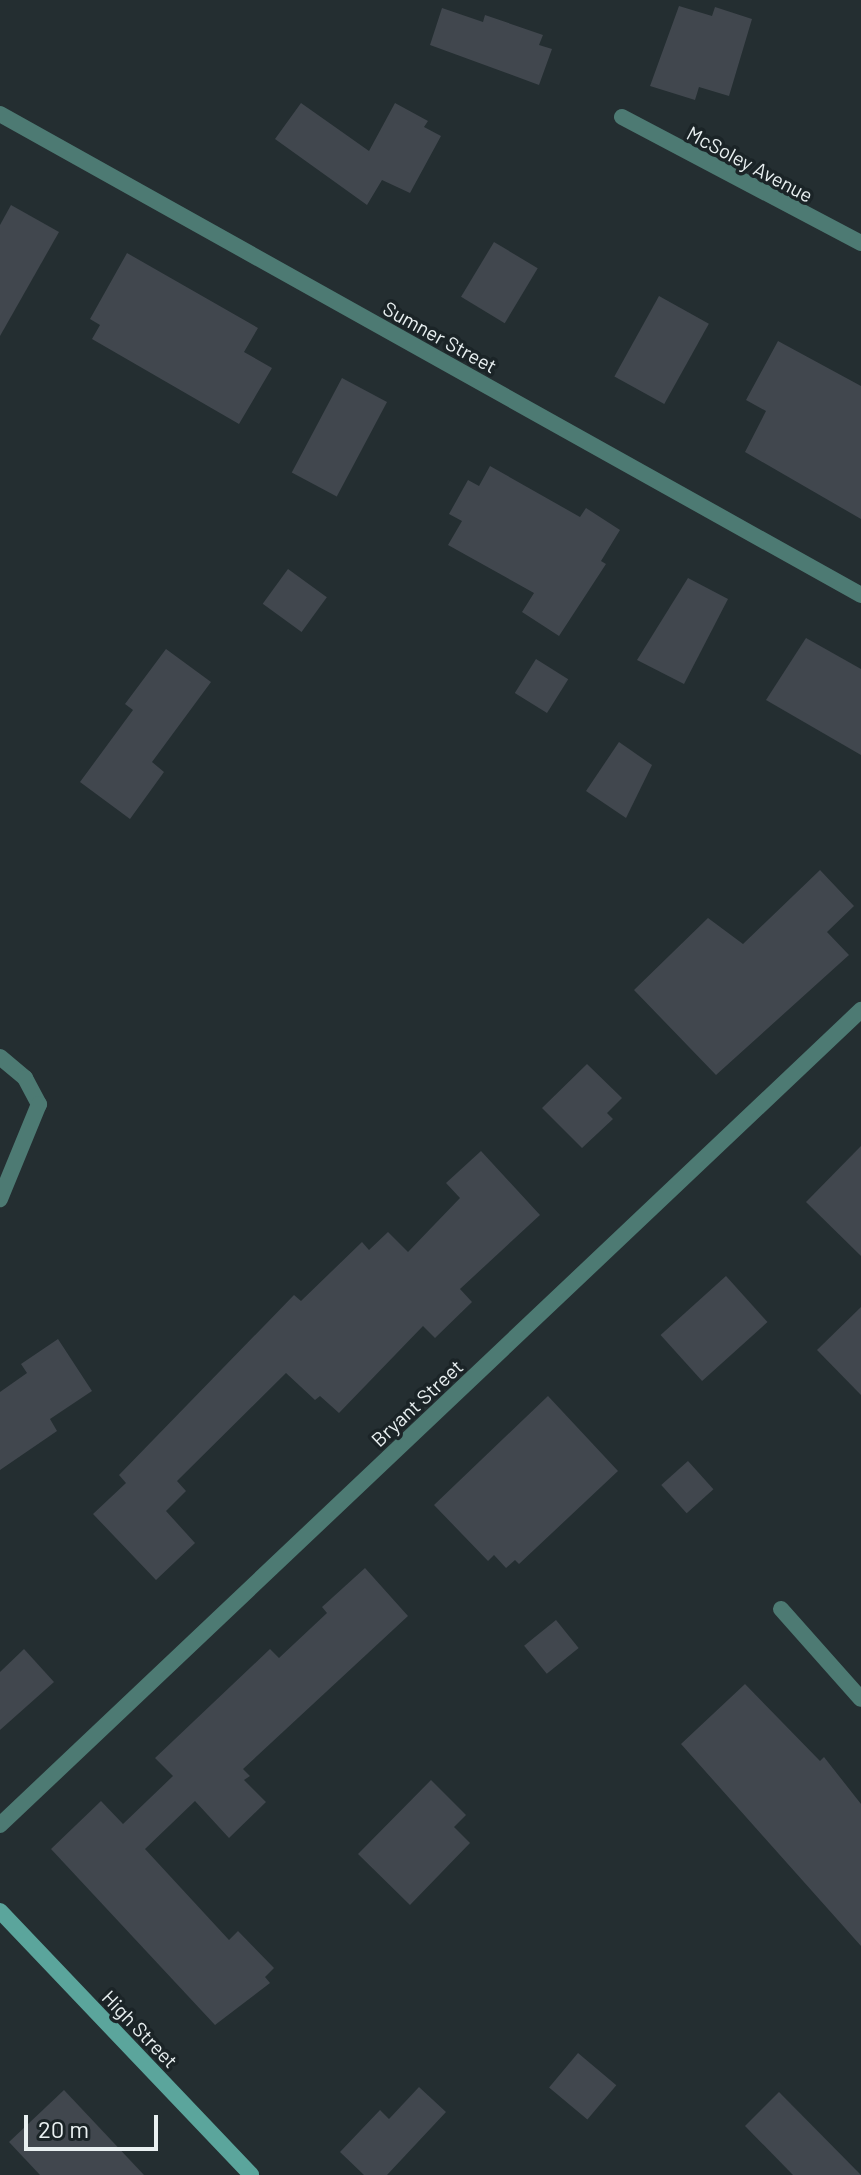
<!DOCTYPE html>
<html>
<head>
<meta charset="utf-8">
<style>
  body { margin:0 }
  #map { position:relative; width:861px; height:2175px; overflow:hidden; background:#242e31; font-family:Barlow,sans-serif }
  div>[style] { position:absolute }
  .building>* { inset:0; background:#41474e; transform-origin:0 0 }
  .lane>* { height:16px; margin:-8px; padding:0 8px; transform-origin:8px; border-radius:8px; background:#4d7a73 }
  .street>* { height:16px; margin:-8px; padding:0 8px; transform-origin:8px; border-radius:8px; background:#4d7a73 }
  .secondary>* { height:16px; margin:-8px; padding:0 8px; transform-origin:8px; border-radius:8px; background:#5ba59c }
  span { translate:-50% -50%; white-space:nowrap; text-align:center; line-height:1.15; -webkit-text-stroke:7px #1b2427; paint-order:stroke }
  .street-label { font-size:20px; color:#e9f0f1 }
  .scale { position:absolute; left:24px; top:2115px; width:134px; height:36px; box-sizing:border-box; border:4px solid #e9f0f1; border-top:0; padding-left:10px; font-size:24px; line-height:28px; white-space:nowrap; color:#e9f0f1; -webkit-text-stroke:6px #1b2427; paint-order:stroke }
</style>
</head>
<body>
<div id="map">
  <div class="building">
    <i style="clip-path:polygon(679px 6px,712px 16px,715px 7px,752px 19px,729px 96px,699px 87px,695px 100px,650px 86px)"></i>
    <i style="clip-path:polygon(442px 8px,483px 22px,485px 15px,543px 35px,539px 45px,552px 49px,539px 85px,430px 45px)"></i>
    <i style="clip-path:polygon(301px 103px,369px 151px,395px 103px,428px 121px,424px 127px,441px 136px,410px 193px,382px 180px,367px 205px,275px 139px)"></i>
    <i style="clip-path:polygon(11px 205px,59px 232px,0 336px,0 225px)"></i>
    <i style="left:494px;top:242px;width:51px;height:64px;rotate:31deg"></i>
    <i style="clip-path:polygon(127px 253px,258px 328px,244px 352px,272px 368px,239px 424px,92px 339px,100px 325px,90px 319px)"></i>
    <i style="left:659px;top:296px;width:57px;height:92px;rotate:29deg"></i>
    <i style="clip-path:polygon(778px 341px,861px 386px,861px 519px,745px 452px,766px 411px,746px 400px)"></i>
    <i style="left:342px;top:378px;width:51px;height:107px;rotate:28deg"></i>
    <i style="clip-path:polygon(490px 466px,580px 517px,586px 508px,620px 530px,601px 561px,606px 564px,559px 636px,522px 612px,534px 593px,448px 545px,462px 521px,449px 514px,468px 480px,479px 486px)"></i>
    <i style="left:288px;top:569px;width:48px;height:43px;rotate:36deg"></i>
    <i style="clip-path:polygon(688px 578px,728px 599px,684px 684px,637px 660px)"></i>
    <i style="clip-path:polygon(806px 638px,861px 669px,861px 755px,766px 700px)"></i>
    <i style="clip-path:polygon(166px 649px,211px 682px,152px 762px,164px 772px,130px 819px,80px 782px,133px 710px,125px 704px)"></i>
    <i style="left:536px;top:659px;width:38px;height:40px;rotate:32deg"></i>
    <i style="clip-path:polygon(619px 742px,652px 765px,626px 818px,586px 791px)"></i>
    <i style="clip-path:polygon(820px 870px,854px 906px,827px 932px,849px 955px,716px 1075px,634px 990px,708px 918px,743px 944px)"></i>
    <i style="clip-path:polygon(587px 1064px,622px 1098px,607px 1113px,613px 1119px,582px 1148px,542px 1108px)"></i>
    <i style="clip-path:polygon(861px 1146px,861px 1256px,806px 1202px)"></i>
    <i style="clip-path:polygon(481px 1151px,540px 1215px,460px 1289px,472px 1302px,435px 1338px,423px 1326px,339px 1413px,320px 1396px,315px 1400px,286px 1373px,177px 1481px,186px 1491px,166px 1511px,195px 1543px,156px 1580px,93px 1514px,126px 1483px,119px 1475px,294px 1295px,301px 1301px,362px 1242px,369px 1250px,388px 1232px,408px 1252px,460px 1198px,446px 1183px)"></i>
    <i style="left:726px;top:1276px;width:62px;height:88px;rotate:48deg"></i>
    <i style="clip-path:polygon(861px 1307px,861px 1395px,817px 1350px)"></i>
    <i style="clip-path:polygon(58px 1339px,92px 1391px,50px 1419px,57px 1431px,0 1470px,0 1392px,27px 1373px,21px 1364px)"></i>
    <i style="clip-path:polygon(548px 1396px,618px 1471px,519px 1564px,515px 1560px,506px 1568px,494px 1555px,488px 1561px,434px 1505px)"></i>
    <i style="left:688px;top:1461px;width:38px;height:36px;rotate:48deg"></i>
    <i style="clip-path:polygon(365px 1568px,408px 1616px,243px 1769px,250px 1776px,244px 1780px,266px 1802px,229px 1838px,195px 1801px,145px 1849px,229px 1940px,238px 1931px,274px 1968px,265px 1977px,270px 1983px,215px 2025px,51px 1849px,101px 1801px,123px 1824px,173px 1776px,155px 1758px,270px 1649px,279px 1658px,327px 1613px,322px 1607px)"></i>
    <i style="left:556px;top:1620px;width:36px;height:41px;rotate:51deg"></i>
    <i style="clip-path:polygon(24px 1649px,54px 1682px,0 1730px,0 1672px)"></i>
    <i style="clip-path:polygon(745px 1684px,820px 1761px,824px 1757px,861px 1804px,861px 1946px,681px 1744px)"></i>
    <i style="clip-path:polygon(431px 1780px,466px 1815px,454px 1827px,470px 1843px,410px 1905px,358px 1854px)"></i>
    <i style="left:578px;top:2053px;width:50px;height:45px;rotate:40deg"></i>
    <i style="clip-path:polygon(419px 2087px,446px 2112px,387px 2175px,364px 2175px,340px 2152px,380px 2110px,389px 2119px)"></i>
    <i style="clip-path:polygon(64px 2090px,144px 2175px,40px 2175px,9px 2142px)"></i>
    <i style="clip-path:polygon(779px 2092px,861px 2175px,793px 2175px,745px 2126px)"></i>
  </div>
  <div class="lane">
    <i style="left:0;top:1057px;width:33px;rotate:40deg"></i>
    <i style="left:25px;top:1078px;width:30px;rotate:62deg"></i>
    <i style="left:39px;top:1104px;width:103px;rotate:112.3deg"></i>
  </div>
  <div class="street">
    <i style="left:0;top:114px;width:986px;rotate:29.19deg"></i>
    <i style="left:622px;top:117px;width:270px;rotate:27.8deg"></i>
    <i style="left:781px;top:1609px;width:120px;rotate:48.4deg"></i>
    <i style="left:0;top:1825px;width:1186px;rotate:-43.43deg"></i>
  </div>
  <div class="secondary">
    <i style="left:0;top:1911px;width:364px;rotate:46.4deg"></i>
  </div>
  <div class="street-label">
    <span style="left:750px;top:164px;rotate:28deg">McSoley Avenue</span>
    <span style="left:440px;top:337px;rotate:29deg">Sumner Street</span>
    <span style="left:417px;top:1403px;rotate:-43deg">Bryant Street</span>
    <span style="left:140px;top:2029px;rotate:46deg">High Street</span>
  </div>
  <div class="scale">20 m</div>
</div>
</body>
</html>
